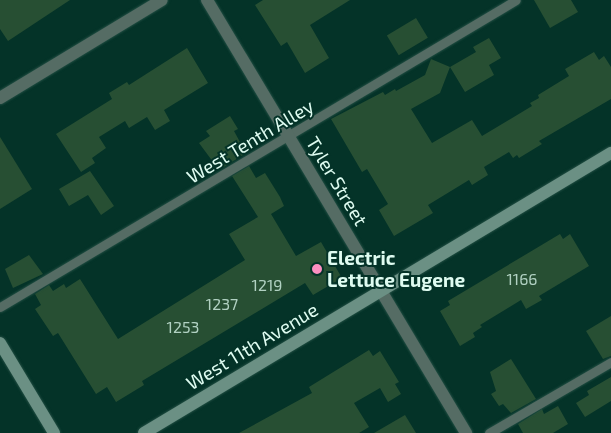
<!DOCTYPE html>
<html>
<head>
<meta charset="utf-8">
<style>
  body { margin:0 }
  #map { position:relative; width:611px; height:433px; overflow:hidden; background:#043328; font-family:"Exo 2",sans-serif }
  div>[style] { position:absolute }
  .building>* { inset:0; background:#274f33; transform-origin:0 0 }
  .roads { filter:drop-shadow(0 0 1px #234f44) drop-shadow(0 0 1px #234f44) }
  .lane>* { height:9px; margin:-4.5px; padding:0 4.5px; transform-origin:4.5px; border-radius:4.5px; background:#556c64 }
  .street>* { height:12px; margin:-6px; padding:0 6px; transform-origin:6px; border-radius:6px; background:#556c64 }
  .secondary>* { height:12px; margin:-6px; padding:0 6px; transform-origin:6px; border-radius:6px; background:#6b9084 }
  .dots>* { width:14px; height:14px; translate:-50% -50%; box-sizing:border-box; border:2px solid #043328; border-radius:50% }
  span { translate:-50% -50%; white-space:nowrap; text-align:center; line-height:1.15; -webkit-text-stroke:4px #043328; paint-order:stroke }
  .number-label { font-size:16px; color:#b1d1c2 }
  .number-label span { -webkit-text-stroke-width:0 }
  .street-label { font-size:19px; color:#dffcf1 }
  .poi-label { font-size:19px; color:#dffcf1; font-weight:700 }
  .left { translate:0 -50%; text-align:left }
</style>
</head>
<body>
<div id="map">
  <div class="building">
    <i style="clip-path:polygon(0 0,70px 0,8px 41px,0 29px)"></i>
    <i style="clip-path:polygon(263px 0,350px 0,310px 25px,329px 58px,305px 73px,287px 42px,281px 46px,255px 5px)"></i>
    <i style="clip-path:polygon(534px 0,571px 0,578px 12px,550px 28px)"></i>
    <i style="left:416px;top:18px;width:23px;height:34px;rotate:59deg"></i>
    <i style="clip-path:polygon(489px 38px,501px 58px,489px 65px,494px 75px,465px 92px,450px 67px,476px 52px,473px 47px)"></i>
    <i style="clip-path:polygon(187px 48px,208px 83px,164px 110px,170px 121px,155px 130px,147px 117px,129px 128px,125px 121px,99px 137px,106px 148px,92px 158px,95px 163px,81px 172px,56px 134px,112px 99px,109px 93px,127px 82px,129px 85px)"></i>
    <i style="clip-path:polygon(594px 52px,599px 60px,604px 56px,611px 67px,611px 99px,539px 141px,542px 144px,519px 158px,517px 155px,513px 158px,509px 152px,484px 167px,488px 175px,472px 185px,469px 180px,428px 205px,433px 213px,394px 236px,379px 210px,388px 204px,367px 169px,362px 172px,331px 119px,383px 92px,385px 95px,395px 89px,396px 91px,425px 75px,431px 59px,450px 67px,440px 93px,411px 109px,432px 143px,472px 120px,482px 136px,532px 106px,530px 103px,539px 98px,538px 95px,569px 76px,565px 69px)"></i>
    <i style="clip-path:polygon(230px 116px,238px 129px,234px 131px,240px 142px,236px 145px,243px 155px,219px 170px,199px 143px,210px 136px,206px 131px)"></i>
    <i style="clip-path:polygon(0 137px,32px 189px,0 209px)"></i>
    <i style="clip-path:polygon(249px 166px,256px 178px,265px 173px,280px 197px,284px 206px,271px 214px,296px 256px,321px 242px,342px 278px,313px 295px,305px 283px,142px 381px,144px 385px,116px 402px,107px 387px,96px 394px,58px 333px,53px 336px,35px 309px,41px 305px,35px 294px,49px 285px,53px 291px,64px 284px,66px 288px,80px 279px,118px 339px,245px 260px,229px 234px,258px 217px,232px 176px)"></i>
    <i style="clip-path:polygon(90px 171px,114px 206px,101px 215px,88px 195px,69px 206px,59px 189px)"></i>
    <i style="clip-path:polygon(560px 234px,563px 239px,570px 234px,589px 266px,539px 296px,542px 300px,526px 309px,521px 300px,480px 325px,482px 327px,473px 333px,475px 337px,460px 346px,440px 311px,450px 305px,448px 301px)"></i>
    <i style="clip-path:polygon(29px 255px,43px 274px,13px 288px,5px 269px)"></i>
    <i style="clip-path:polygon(611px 316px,611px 356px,603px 359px,586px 331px)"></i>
    <i style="clip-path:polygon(369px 350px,373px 356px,380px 351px,399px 382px,395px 384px,401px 394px,388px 402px,380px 388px,354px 403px,369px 427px,359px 433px,239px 433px,312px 393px,309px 387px)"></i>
    <i style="clip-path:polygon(511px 359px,536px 399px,511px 413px,503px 404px,499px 406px,491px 394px,496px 391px,490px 372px)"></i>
    <i style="clip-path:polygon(611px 377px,611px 401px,585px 417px,576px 403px,589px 395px,587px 391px)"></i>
    <i style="clip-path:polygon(558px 406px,568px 424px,553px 433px,523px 433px,518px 424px,542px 409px,544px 414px)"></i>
    <i style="clip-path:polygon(405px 415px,416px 433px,374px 433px)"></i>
  </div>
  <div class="roads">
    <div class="lane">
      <i style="left:0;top:307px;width:600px;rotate:-30.75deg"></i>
      <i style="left:489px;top:433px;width:141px;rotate:-30.2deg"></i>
    </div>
    <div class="street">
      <i style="left:207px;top:0;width:505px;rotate:59.11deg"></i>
      <i style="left:0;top:98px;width:189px;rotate:-31.2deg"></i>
    </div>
    <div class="secondary">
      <i style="left:0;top:343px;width:105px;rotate:59deg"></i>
      <i style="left:144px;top:433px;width:545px;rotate:-30.95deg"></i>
    </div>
  </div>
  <div class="dots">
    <i style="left:317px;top:269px;background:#fc8fc1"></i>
  </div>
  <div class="number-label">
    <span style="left:522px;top:279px">1166</span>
    <span style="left:267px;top:285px">1219</span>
    <span style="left:222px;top:304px">1237</span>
    <span style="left:183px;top:327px">1253</span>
  </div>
  <div class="street-label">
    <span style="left:250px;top:141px;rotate:-31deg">West Tenth Alley</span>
    <span style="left:337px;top:181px;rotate:59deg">Tyler Street</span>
    <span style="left:252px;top:346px;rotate:-31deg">West 11th Avenue</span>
  </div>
  <div class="poi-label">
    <span class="left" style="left:327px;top:269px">Electric<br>Lettuce Eugene</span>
  </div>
</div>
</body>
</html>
